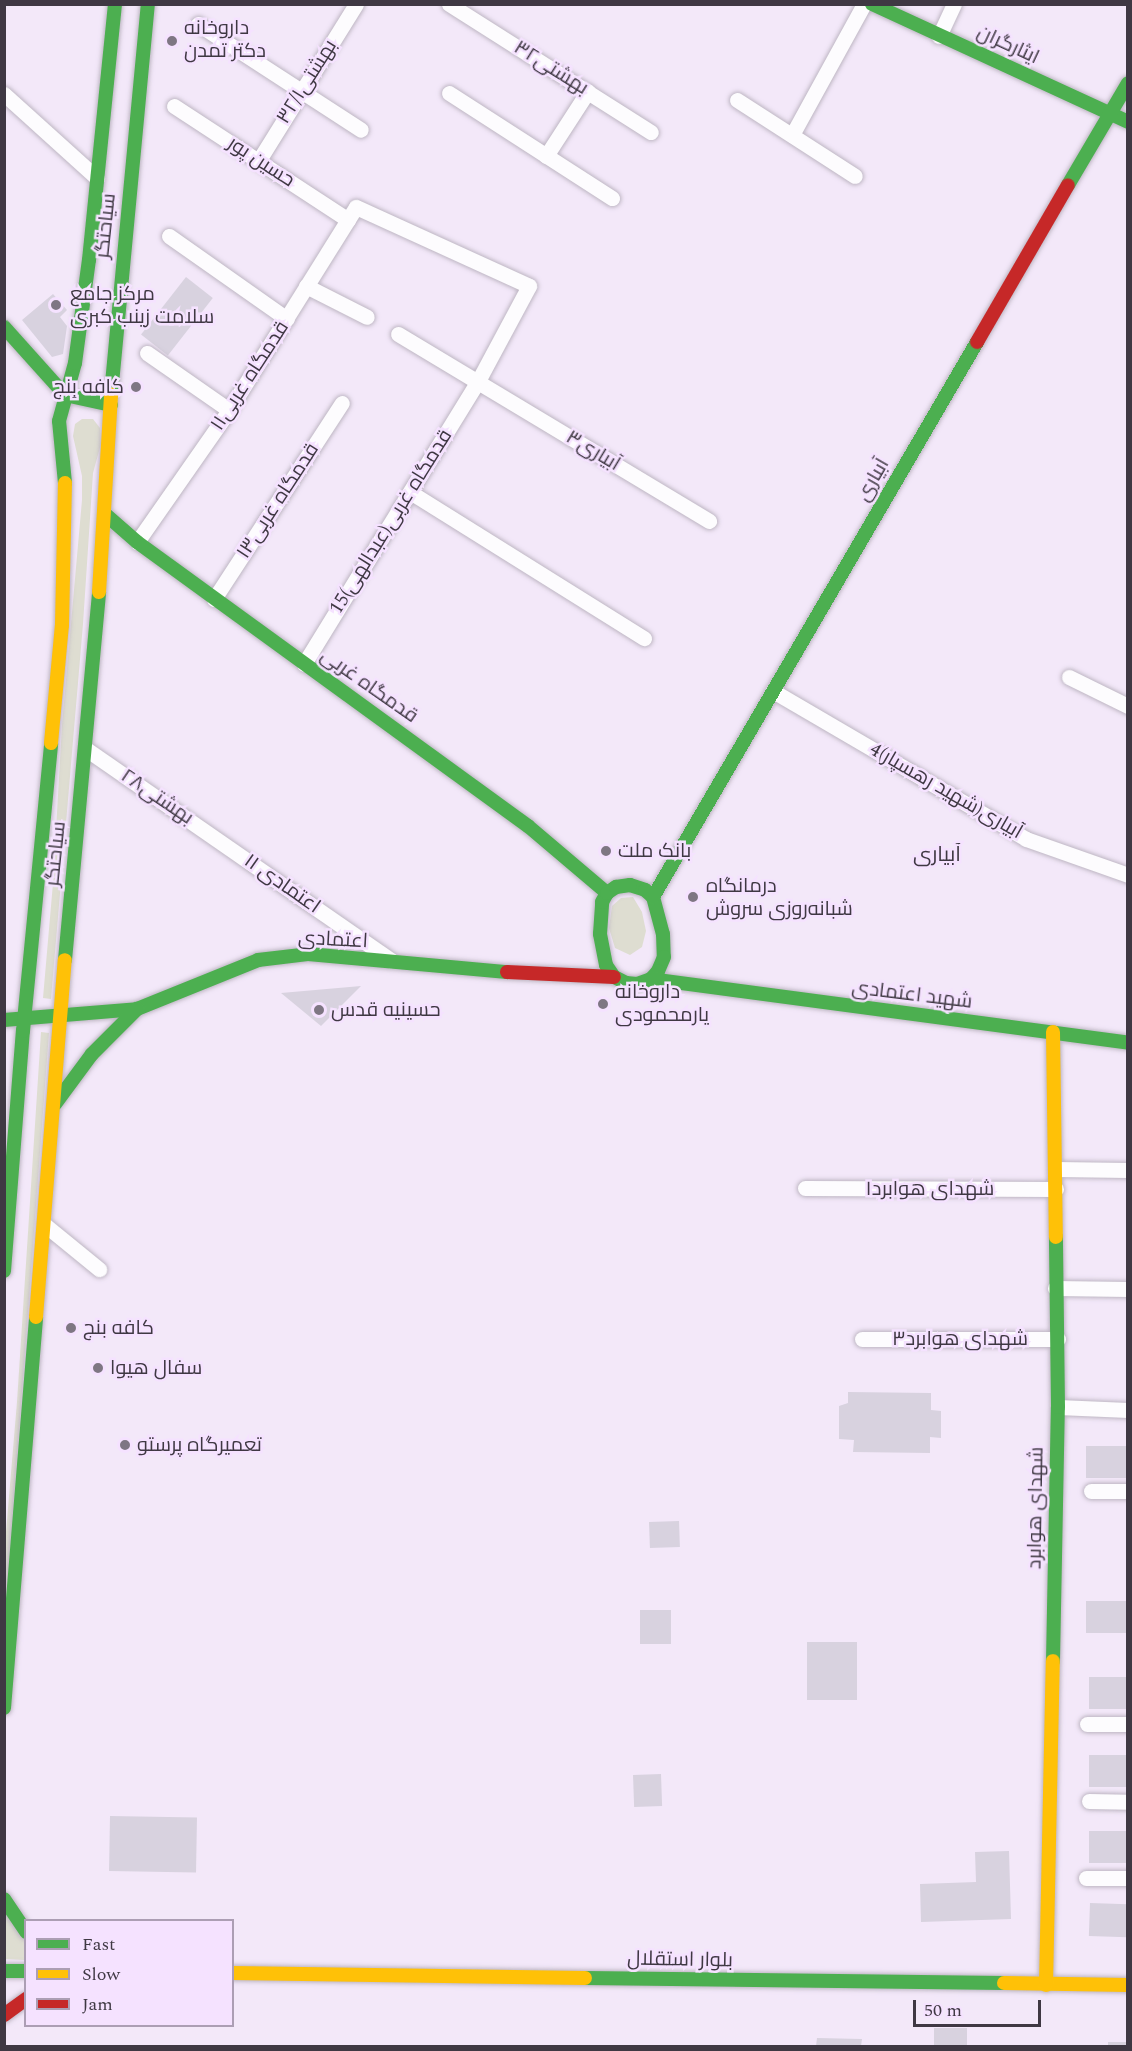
<!DOCTYPE html>
<html>
<head>
<meta charset="utf-8">
<style>
  body { margin:0 }
  #map { position:relative; width:1132px; height:2051px; overflow:hidden; background:#f3e8f9; font-family:Spectral,Cairo,serif }
  div>[style] { position:absolute }
  .green>* { inset:0; background:#deddd1 }
  .building>* { inset:0; background:#d8d2df; transform-origin:0 0 }
  .roads { filter:drop-shadow(0 0 2px #beb6c3) drop-shadow(0 0 2px #beb6c3) }
  .street>* { height:15px; margin:-7.5px; padding:0 7.5px; transform-origin:7.5px; border-radius:7.5px; background:#fdfcfe }
  .fast>* { height:14px; margin:-7px; padding:0 7px; transform-origin:7px; border-radius:7px; background:#4caf50 }
  .slow>* { height:14px; margin:-7px; padding:0 7px; transform-origin:7px; border-radius:7px; background:#ffc107 }
  .jam>* { height:14px; margin:-7px; padding:0 7px; transform-origin:7px; border-radius:7px; background:#c62828 }
  .dots>* { width:16px; height:16px; translate:-50% -50%; box-sizing:border-box; border:3px solid #f5e2ff; border-radius:50% }
  span { translate:-50% -50%; white-space:nowrap; text-align:center; line-height:1.15; -webkit-text-stroke:5px #f5e2ff; paint-order:stroke }
  .poi-label { font-size:20px; color:#3f3843 }
  .left { translate:0 -50%; text-align:left }
  .right { translate:-100% -50%; text-align:right }
  .street-label { font-size:20px; color:#3f3843 }
  .neighbourhood-label { font-size:21px; color:#3f3843 }
  .frame { position:absolute; inset:0; border:6px solid #3f3843; pointer-events:none }
  .legend { position:absolute; left:24px; top:1919px; width:210px; height:108px; box-sizing:border-box; background:#f5e2ff; border:2px solid #ac9eb4; margin:0; padding:8px 10px; list-style:none; font-size:18px; color:#3f3843 }
  .legend li { display:flex; align-items:center; gap:12px; height:30px }
  .legend b { width:30px; border:2px solid #ac9eb4 }
  .scale { position:absolute; left:913px; top:2000px; width:128px; height:27px; box-sizing:border-box; border:3px solid #3f3843; border-top:0; padding-left:8px; font-size:18px; line-height:21px; white-space:nowrap; color:#3f3843; -webkit-text-stroke:4px #f5e2ff; paint-order:stroke }
</style>
</head>
<body>
<div id="map">
  <div class="green">
    <i style="clip-path:polygon(82px 419px,93px 419px,100px 428px,101px 444px,93px 473px,83px 624px,51px 999px,43px 998px,53px 883px,62px 725px,82px 500px,82px 476px,73px 436px,75px 424px)"></i>
    <i style="clip-path:polygon(633px 897px,642px 912px,646px 931px,642px 947px,630px 955px,615px 948px,609px 928px,612px 906px,621px 898px)"></i>
    <i style="clip-path:polygon(41px 1032px,49px 1033px,5px 1616px,5px 1544px,17px 1402px)"></i>
    <i style="clip-path:polygon(4px 1912px,25px 1941px,25px 1960px,5px 1959px)"></i>
  </div>
  <div class="building">
    <i style="left:186px;top:277px;width:34px;height:73px;rotate:38deg"></i>
    <i style="clip-path:polygon(53px 294px,67px 310px,60px 317px,67px 326px,63px 354px,52px 357px,22px 320px)"></i>
    <i style="clip-path:polygon(361px 986px,321px 1026px,281px 993px)"></i>
    <i style="clip-path:polygon(848px 1392px,931px 1393px,931px 1410px,941px 1411px,941px 1438px,930px 1437px,930px 1453px,853px 1452px,854px 1440px,839px 1439px,839px 1406px,848px 1403px)"></i>
    <i style="left:1086px;top:1446px;width:42px;height:32px"></i>
    <i style="left:679px;top:1521px;width:26px;height:30px;rotate:88deg"></i>
    <i style="left:1086px;top:1601px;width:42px;height:32px"></i>
    <i style="left:640px;top:1610px;width:31px;height:34px"></i>
    <i style="left:807px;top:1642px;width:50px;height:58px"></i>
    <i style="left:1089px;top:1677px;width:39px;height:32px"></i>
    <i style="left:1089px;top:1755px;width:39px;height:32px"></i>
    <i style="left:661px;top:1774px;width:32px;height:28px;rotate:88deg"></i>
    <i style="left:110px;top:1816px;width:87px;height:55px;rotate:1deg"></i>
    <i style="left:1089px;top:1831px;width:39px;height:32px"></i>
    <i style="clip-path:polygon(1009px 1851px,1011px 1919px,921px 1922px,920px 1884px,976px 1882px,975px 1852px)"></i>
    <i style="left:1090px;top:1903px;width:38px;height:33px;rotate:2deg"></i>
    <i style="left:934px;top:2028px;width:33px;height:18px"></i>
    <i style="clip-path:polygon(817px 2038px,862px 2039px,861px 2046px,816px 2046px)"></i>
    <i style="left:1108px;top:2042px;width:20px;height:4px"></i>
  </div>
  <div class="roads">
    <div class="street">
      <i style="left:449px;top:4px;width:239px;rotate:32.4deg"></i>
      <i style="left:198px;top:24px;width:194px;rotate:33deg"></i>
      <i style="left:939px;top:36px;width:35px;rotate:-65deg"></i>
      <i style="left:449px;top:93px;width:194px;rotate:32.8deg"></i>
      <i style="left:4px;top:94px;width:125px;rotate:42.1deg"></i>
      <i style="left:737px;top:100px;width:140px;rotate:32.8deg"></i>
      <i style="left:174px;top:106px;width:208px;rotate:33.2deg"></i>
      <i style="left:792px;top:135px;width:149px;rotate:-61.2deg"></i>
      <i style="left:546px;top:156px;width:77px;rotate:-57.1deg"></i>
      <i style="left:259px;top:160px;width:184px;rotate:-58.1deg"></i>
      <i style="left:169px;top:236px;width:144px;rotate:35.1deg"></i>
      <i style="left:306px;top:286px;width:68px;rotate:26.9deg"></i>
      <i style="left:398px;top:334px;width:363px;rotate:31deg"></i>
      <i style="left:147px;top:353px;width:100px;rotate:34.8deg"></i>
      <i style="left:410px;top:492px;width:276px;rotate:32deg"></i>
      <i style="left:137px;top:542px;width:161px;rotate:-55.1deg"></i>
      <i style="left:229px;top:410px;width:239px;rotate:-58deg"></i>
      <i style="left:356px;top:207px;width:190px;rotate:24.5deg"></i>
      <i style="left:529px;top:286px;width:108px;rotate:118.2deg"></i>
      <i style="left:478px;top:381px;width:332px;rotate:121.6deg"></i>
      <i style="left:214px;top:599px;width:234px;rotate:-56.9deg"></i>
      <i style="left:1069px;top:677px;width:66px;rotate:26.2deg"></i>
      <i style="left:773px;top:691px;width:293px;rotate:30.3deg"></i>
      <i style="left:1026px;top:839px;width:108px;rotate:19.4deg"></i>
      <i style="left:86px;top:749px;width:371px;rotate:34.7deg"></i>
      <i style="left:1056px;top:1169px;width:72px;rotate:0.8deg"></i>
      <i style="left:805px;top:1188px;width:251px;rotate:0.2deg"></i>
      <i style="left:45px;top:1225px;width:70px;rotate:39.2deg"></i>
      <i style="left:1055px;top:1288px;width:73px;rotate:0.8deg"></i>
      <i style="left:862px;top:1339px;width:196px"></i>
      <i style="left:1058px;top:1407px;width:70px;rotate:2.5deg"></i>
      <i style="left:1091px;top:1491px;width:37px"></i>
      <i style="left:1087px;top:1724px;width:41px"></i>
      <i style="left:1089px;top:1801px;width:39px;rotate:1deg"></i>
      <i style="left:1086px;top:1878px;width:42px"></i>
    </div>
    <div class="fast">
      <i style="left:872px;top:4px;width:282px;rotate:24.7deg"></i>
      <i style="left:1068px;top:185px;width:118px;rotate:-59.5deg"></i>
      <i style="left:4px;top:327px;width:91px;rotate:48.1deg"></i>
      <i style="left:111px;top:394px;width:392px;rotate:-84.6deg"></i>
      <i style="left:65px;top:395px;width:47px;rotate:12.3deg"></i>
      <i style="left:65px;top:483px;width:62px;rotate:-95.5deg"></i>
      <i style="left:59px;top:421px;width:60px;rotate:-74.6deg"></i>
      <i style="left:75px;top:363px;width:104px;rotate:-82.3deg"></i>
      <i style="left:89px;top:260px;width:257px;rotate:-84.2deg"></i>
      <i style="left:105px;top:514px;width:43px;rotate:41.2deg"></i>
      <i style="left:137px;top:542px;width:483px;rotate:36deg"></i>
      <i style="left:528px;top:826px;width:104px;rotate:40.3deg"></i>
      <i style="left:630px;top:885px;width:16px;rotate:18deg"></i>
      <i style="left:645px;top:890px;width:11px;rotate:41deg"></i>
      <i style="left:653px;top:897px;width:38px;rotate:75deg"></i>
      <i style="left:663px;top:934px;width:23px;rotate:88deg"></i>
      <i style="left:664px;top:957px;width:15px;rotate:113deg"></i>
      <i style="left:658px;top:971px;width:11px;rotate:131deg"></i>
      <i style="left:651px;top:979px;width:15px;rotate:160deg"></i>
      <i style="left:637px;top:984px;width:11px;rotate:-175deg"></i>
      <i style="left:626px;top:983px;width:13px;rotate:-153deg"></i>
      <i style="left:614px;top:977px;width:14px;rotate:-124deg"></i>
      <i style="left:606px;top:965px;width:32px;rotate:-101deg"></i>
      <i style="left:600px;top:934px;width:32px;rotate:-86deg"></i>
      <i style="left:602px;top:902px;width:10px;rotate:-61deg"></i>
      <i style="left:607px;top:893px;width:11px;rotate:-34deg"></i>
      <i style="left:616px;top:887px;width:14px;rotate:-8deg"></i>
      <i style="left:653px;top:897px;width:643px;rotate:-59.72deg"></i>
      <i style="left:65px;top:960px;width:370px;rotate:-84.7deg"></i>
      <i style="left:651px;top:979px;width:481px;rotate:7.6deg"></i>
      <i style="left:4px;top:1020px;width:133px;rotate:-4.7deg"></i>
      <i style="left:137px;top:1009px;width:131px;rotate:-22deg"></i>
      <i style="left:258px;top:960px;width:50px;rotate:-6.8deg"></i>
      <i style="left:308px;top:954px;width:200px;rotate:5.2deg"></i>
      <i style="left:55px;top:1104px;width:62px;rotate:-53.5deg"></i>
      <i style="left:92px;top:1054px;width:64px;rotate:-45deg"></i>
      <i style="left:4px;top:1271px;width:241px;rotate:-85.5deg"></i>
      <i style="left:23px;top:1031px;width:289px;rotate:-84.4deg"></i>
      <i style="left:1053px;top:1661px;width:254px;rotate:-88.9deg"></i>
      <i style="left:1058px;top:1407px;width:170px;rotate:-90.7deg"></i>
      <i style="left:4px;top:1708px;width:392px;rotate:-85.3deg"></i>
      <i style="left:4px;top:1899px;width:40px;rotate:56deg"></i>
      <i style="left:4px;top:1971px;width:22px"></i>
      <i style="left:585px;top:1978px;width:419px;rotate:0.7deg"></i>
    </div>
    <div class="slow">
      <i style="left:99px;top:592px;width:198px;rotate:-86.5deg"></i>
      <i style="left:51px;top:743px;width:119px;rotate:-84.7deg"></i>
      <i style="left:62px;top:625px;width:142px;rotate:-88.8deg"></i>
      <i style="left:1053px;top:1032px;width:205px;rotate:89.2deg"></i>
      <i style="left:36px;top:1317px;width:358px;rotate:-85.4deg"></i>
      <i style="left:232px;top:1973px;width:353px;rotate:0.8deg"></i>
      <i style="left:1004px;top:1983px;width:124px;rotate:0.9deg"></i>
      <i style="left:1046px;top:1985px;width:324px;rotate:-88.8deg"></i>
    </div>
    <div class="jam">
      <i style="left:977px;top:342px;width:181px;rotate:-59.9deg"></i>
      <i style="left:507px;top:972px;width:107px;rotate:2.7deg"></i>
      <i style="left:4px;top:2015px;width:27px;rotate:-36deg"></i>
    </div>
  </div>
  <div class="dots">
    <i style="left:172px;top:41px;background:#7e7683"></i>
    <i style="left:56px;top:305px;background:#7e7683"></i>
    <i style="left:136px;top:387px;background:#7e7683"></i>
    <i style="left:606px;top:851px;background:#7e7683"></i>
    <i style="left:693px;top:897px;background:#7e7683"></i>
    <i style="left:603px;top:1004px;background:#7e7683"></i>
    <i style="left:319px;top:1010px;background:#7e7683"></i>
    <i style="left:71px;top:1328px;background:#7e7683"></i>
    <i style="left:98px;top:1368px;background:#7e7683"></i>
    <i style="left:125px;top:1445px;background:#7e7683"></i>
  </div>
  <div class="poi-label">
    <span class="left" style="left:184px;top:40px">داروخانه<br>دکتر تمدن</span>
    <span class="left" style="left:70px;top:306px">مرکز جامع<br>سلامت زینب کبری</span>
    <span class="right" style="left:124px;top:387px">کافه بِنج</span>
    <span class="left" style="left:618px;top:851px">بانک ملت</span>
    <span class="left" style="left:706px;top:898px">درمانگاه<br>شبانه‌روزی سروش</span>
    <span class="left" style="left:615px;top:1004px">داروخانه<br>یارمحمودی</span>
    <span class="left" style="left:331px;top:1010px">حسینیه قدس</span>
    <span class="left" style="left:83px;top:1328px">کافه بنج</span>
    <span class="left" style="left:110px;top:1368px">سفال هیوا</span>
    <span class="left" style="left:137px;top:1445px">تعمیرگاه پرستو</span>
  </div>
  <div class="street-label">
    <span style="left:1008px;top:45px;rotate:25deg">ایثارگران</span>
    <span style="left:551px;top:68px;rotate:32deg">بهشتی۳۲</span>
    <span style="left:307px;top:82px;rotate:-58deg">بهشتی۳۲/۱</span>
    <span style="left:261px;top:162px;rotate:33deg">حسین پور</span>
    <span style="left:106px;top:226px;rotate:-84deg">سیاحتگر</span>
    <span style="left:250px;top:376px;rotate:-57deg">قدمگاه غربی۱۱</span>
    <span style="left:593px;top:451px;rotate:31deg">آبیاری۳</span>
    <span style="left:873px;top:480px;rotate:-60deg">آبیاری</span>
    <span style="left:278px;top:501px;rotate:-57deg">قدمگاه غربی۱۳</span>
    <span style="left:391px;top:522px;rotate:-58deg">15قدمگاه غربی(عبدالهی)</span>
    <span style="left:369px;top:686px;rotate:35deg">قدمگاه غربی</span>
    <span style="left:946px;top:791px;rotate:30deg">4آبیاری(شهید رهسپار)</span>
    <span style="left:157px;top:797px;rotate:34deg">۲۸بهشتی</span>
    <span style="left:56px;top:854px;rotate:-84deg">سیاحتگر</span>
    <span style="left:282px;top:884px;rotate:35deg">۱۱ اعتمادی</span>
    <span style="left:333px;top:940px;rotate:3deg">اعتمادی</span>
    <span style="left:912px;top:995px;rotate:7deg">شهید اعتمادی</span>
    <span style="left:930px;top:1189px">شهدای هوابرد۱</span>
    <span style="left:960px;top:1339px">۳شهدای هوابرد</span>
    <span style="left:1036px;top:1508px;rotate:-89deg">شهدای هوابرد</span>
    <span style="left:680px;top:1960px;rotate:1deg">بلوار استقلال</span>
  </div>
  <div class="neighbourhood-label">
    <span style="left:937px;top:855px">آبیاری</span>
  </div>
  <div class="frame"></div>
  <ul class="legend">
  <li><b style="height:8px;background:#4caf50"></b>Fast</li>
  <li><b style="height:8px;background:#ffc107"></b>Slow</li>
  <li><b style="height:8px;background:#c62828"></b>Jam</li>
  </ul>
  <div class="scale">50 m</div>
</div>
</body>
</html>
